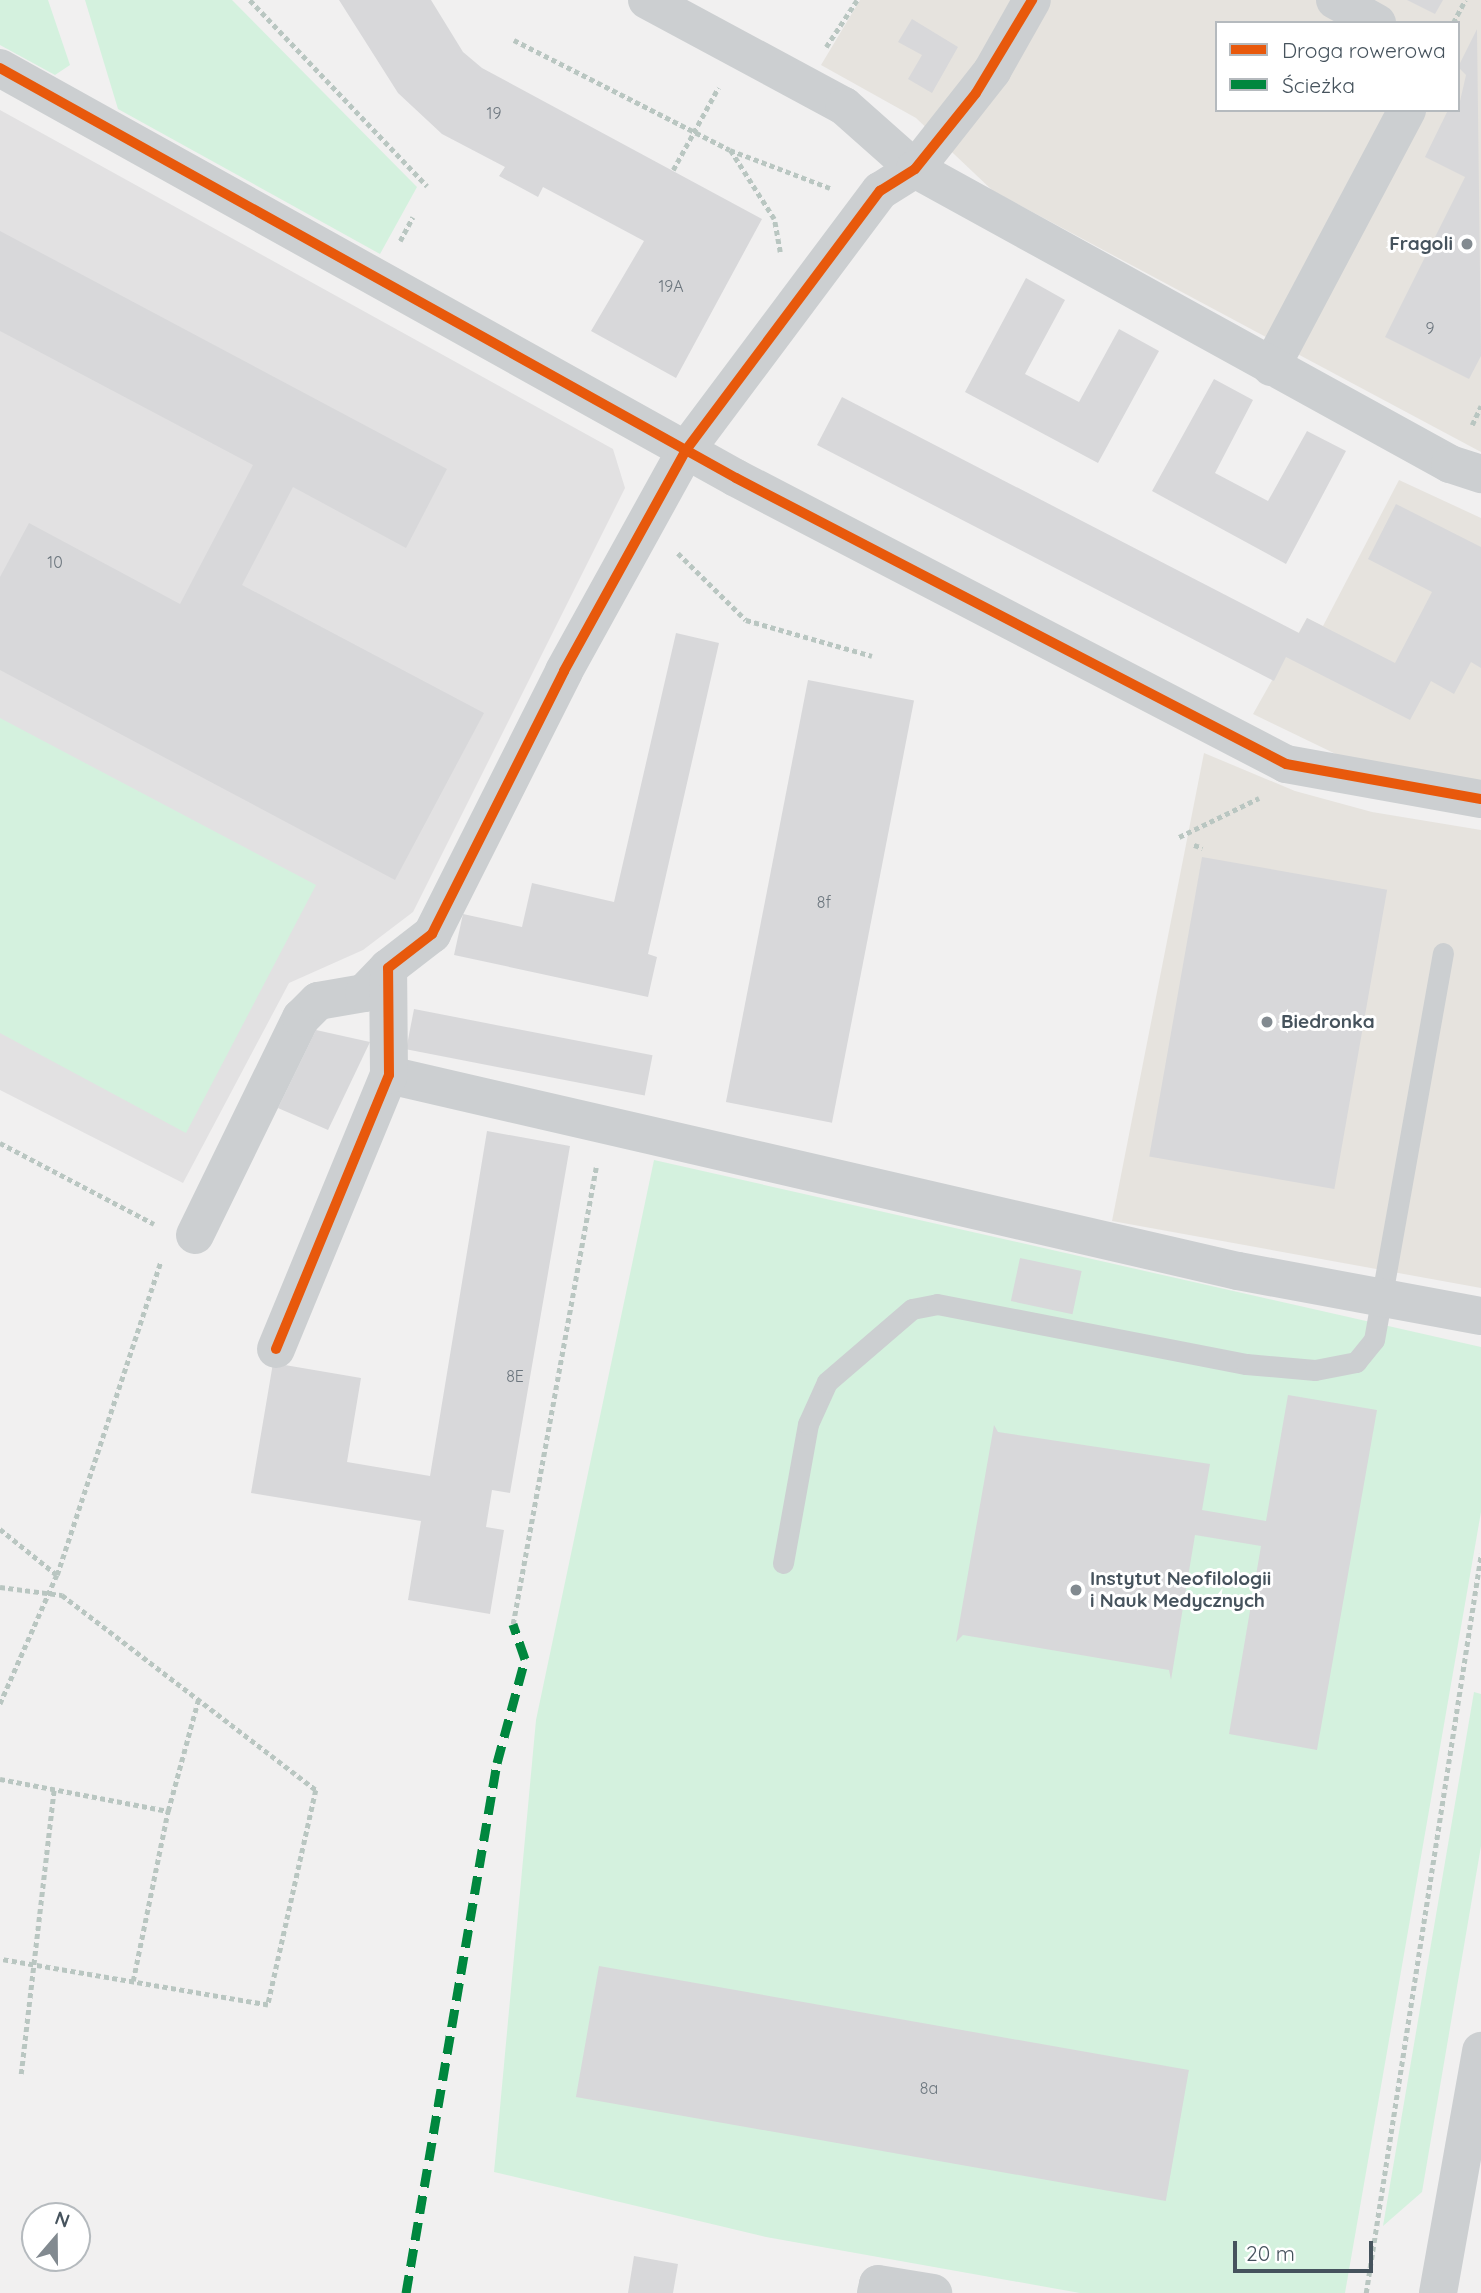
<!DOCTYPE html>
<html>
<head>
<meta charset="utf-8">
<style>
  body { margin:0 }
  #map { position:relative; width:1481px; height:2293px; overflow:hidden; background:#f1f0f0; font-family:Quicksand,sans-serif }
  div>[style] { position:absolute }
  .commercial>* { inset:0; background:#e6e3de }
  .education>* { inset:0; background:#e2e1e2 }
  .green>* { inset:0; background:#d4f1de }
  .building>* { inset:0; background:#d8d8da; transform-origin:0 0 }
  .path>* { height:4.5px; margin-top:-2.25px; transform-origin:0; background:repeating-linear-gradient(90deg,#b9c6c1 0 5px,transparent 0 8.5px) }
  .service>* { height:21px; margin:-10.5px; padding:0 10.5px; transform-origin:10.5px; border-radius:10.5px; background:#cccfd1 }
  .minor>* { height:38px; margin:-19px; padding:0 19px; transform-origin:19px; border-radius:19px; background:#cccfd1 }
  .tertiary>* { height:38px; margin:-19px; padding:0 19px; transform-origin:19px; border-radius:19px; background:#cccfd1 }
  .quiet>* { height:9px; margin-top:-4.5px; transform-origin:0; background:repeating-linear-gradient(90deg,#00873e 0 18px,transparent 0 27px) }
  .cycleway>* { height:10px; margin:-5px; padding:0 5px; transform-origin:5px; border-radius:5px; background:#e8590c }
  .dots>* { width:19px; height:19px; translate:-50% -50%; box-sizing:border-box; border:4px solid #fff; border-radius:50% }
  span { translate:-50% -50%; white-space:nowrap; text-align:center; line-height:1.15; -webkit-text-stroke:6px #fff; paint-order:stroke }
  .number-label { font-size:16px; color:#6c767e }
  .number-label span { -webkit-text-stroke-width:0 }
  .poi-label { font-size:19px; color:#46535d; font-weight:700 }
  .right { translate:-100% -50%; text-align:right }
  .left { translate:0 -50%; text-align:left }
  .legend { position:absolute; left:1215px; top:21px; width:245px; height:91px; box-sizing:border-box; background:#fff; border:2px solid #b5babe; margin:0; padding:9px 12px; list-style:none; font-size:21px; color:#46535d }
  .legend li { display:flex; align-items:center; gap:14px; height:35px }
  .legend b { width:35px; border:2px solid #b5babe }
  .north { position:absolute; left:21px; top:2202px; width:70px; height:70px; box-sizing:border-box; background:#fff; border:2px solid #b5babe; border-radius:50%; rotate:20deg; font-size:19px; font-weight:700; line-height:28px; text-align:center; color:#46535d }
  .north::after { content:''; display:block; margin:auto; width:24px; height:32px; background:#828a90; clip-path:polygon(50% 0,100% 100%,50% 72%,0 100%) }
  .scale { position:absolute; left:1233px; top:2241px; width:140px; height:32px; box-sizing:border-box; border:4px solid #46535d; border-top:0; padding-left:9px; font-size:21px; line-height:24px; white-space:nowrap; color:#46535d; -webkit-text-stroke:5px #fff; paint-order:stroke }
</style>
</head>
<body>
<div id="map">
  <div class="commercial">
    <i style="clip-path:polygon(evenodd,860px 0,1481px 0,1481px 452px,993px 191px,916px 118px,821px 65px,860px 0,1217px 23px,1458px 23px,1458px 110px,1217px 110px,1217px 23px)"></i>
    <i style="clip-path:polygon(1399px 480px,1481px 518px,1481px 782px,1344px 758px,1253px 714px,1307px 618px,1323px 626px)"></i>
    <i style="clip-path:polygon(1204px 753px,1295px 791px,1372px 812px,1481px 830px,1481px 1288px,1112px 1221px)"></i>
  </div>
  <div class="education">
    <i style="clip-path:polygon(0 110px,613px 449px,625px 488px,413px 912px,363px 950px,289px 983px,183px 1183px,0 1090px)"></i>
  </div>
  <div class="green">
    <i style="clip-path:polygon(0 0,48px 0,70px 65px,55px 75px,0 45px)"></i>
    <i style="clip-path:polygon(85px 0,232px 0,417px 187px,380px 254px,118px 109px)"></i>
    <i style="clip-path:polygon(0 718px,316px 885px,186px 1133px,0 1033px)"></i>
    <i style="clip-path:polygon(654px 1160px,1481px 1347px,1481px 1512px,1345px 2293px,1080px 2293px,766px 2237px,494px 2172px,536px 1720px)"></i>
    <i style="clip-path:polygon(1474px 1692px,1481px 1694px,1481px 1846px,1422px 2192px,1383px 2226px)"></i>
  </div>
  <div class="building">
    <i style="clip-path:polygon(339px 0,431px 0,463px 52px,482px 68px,762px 219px,676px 378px,591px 331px,644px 241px,543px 187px,538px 197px,499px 176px,505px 167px,442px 134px,398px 93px)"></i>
    <i style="clip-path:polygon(1407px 0,1443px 0,1435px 14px)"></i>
    <i style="clip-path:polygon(912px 19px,958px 47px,932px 93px,908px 79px,922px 55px,898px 42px)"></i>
    <i style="clip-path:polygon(1477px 29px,1481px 356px,1469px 379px,1385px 337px,1465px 177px,1425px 157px,1448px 110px,1458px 110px,1466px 75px,1458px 67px)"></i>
    <i style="clip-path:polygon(0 231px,447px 469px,406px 548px,293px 487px,242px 585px,484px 713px,395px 880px,0 670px,0 577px,29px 523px,180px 604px,253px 465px,0 331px)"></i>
    <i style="clip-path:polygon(1026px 278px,1065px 300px,1025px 374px,1079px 402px,1119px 329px,1159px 351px,1098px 463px,965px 392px)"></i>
    <i style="clip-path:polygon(1214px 379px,1253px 400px,1215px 473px,1268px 501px,1307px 431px,1346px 451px,1286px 564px,1152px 491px)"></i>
    <i style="clip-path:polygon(842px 397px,1299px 633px,1307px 618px,1395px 663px,1432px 592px,1368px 559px,1396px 504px,1481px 547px,1481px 668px,1471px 662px,1454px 694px,1431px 681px,1410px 720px,1286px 657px,1274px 681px,817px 445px)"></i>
    <i style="clip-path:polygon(676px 633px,719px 643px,648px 954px,657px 957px,648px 997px,454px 955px,463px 914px,522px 927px,532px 883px,614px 902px)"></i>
    <i style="left:808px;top:680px;width:108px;height:430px;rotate:11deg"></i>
    <i style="left:1202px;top:857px;width:188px;height:304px;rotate:10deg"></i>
    <i style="left:414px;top:1009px;width:243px;height:41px;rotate:11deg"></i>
    <i style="clip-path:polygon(316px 1030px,370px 1042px,328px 1130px,278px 1108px)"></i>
    <i style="clip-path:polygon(487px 1131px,570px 1146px,510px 1493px,492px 1490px,486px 1527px,504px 1530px,490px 1614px,408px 1600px,421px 1521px,251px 1493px,273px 1363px,361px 1378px,347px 1462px,430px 1476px)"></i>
    <i style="left:1020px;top:1258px;width:63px;height:44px;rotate:12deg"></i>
    <i style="clip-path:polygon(1288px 1395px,1377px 1410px,1317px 1750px,1229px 1734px,1261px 1546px,1195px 1535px,1171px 1680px,1169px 1670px,963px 1635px,956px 1642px,994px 1425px,998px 1432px,1210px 1464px,1202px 1510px,1266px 1521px)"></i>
    <i style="left:599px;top:1966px;width:599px;height:133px;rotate:10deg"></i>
    <i style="clip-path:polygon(634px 2256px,678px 2264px,673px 2293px,628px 2293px)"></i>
  </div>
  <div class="path">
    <i style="left:250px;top:0;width:257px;rotate:46.4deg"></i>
    <i style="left:1453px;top:23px;width:26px;rotate:-62deg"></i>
    <i style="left:514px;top:40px;width:242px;rotate:27deg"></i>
    <i style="left:826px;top:47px;width:56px;rotate:-56.6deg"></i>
    <i style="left:673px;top:170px;width:94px;rotate:-61.2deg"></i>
    <i style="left:400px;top:241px;width:27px;rotate:-62deg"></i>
    <i style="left:780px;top:252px;width:34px;rotate:-100deg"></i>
    <i style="left:774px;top:219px;width:82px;rotate:-122.5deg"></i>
    <i style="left:730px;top:150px;width:107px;rotate:20.8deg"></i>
    <i style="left:1472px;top:425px;width:21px;rotate:-65deg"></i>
    <i style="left:678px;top:553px;width:95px;rotate:44.6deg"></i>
    <i style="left:746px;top:620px;width:131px;rotate:15.9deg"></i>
    <i style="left:1179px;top:837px;width:89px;rotate:-26deg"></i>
    <i style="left:1194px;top:845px;width:9px;rotate:18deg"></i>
    <i style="left:0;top:1143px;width:174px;rotate:27.7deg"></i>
    <i style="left:0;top:1529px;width:73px;rotate:38.9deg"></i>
    <i style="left:57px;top:1575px;width:141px;rotate:113.8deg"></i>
    <i style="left:57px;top:1575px;width:331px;rotate:-71.7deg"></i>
    <i style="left:0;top:1587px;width:63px;rotate:7.4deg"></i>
    <i style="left:62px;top:1595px;width:320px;rotate:37.5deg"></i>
    <i style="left:316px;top:1790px;width:220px;rotate:102.6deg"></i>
    <i style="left:268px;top:2005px;width:272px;rotate:-170.3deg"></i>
    <i style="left:513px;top:1624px;width:464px;rotate:-79.7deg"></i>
    <i style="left:0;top:1779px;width:171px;rotate:10.8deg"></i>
    <i style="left:168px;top:1811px;width:118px;rotate:-74.8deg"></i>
    <i style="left:133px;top:1981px;width:174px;rotate:-78.4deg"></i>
    <i style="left:21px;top:2074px;width:286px;rotate:-83.4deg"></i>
    <i style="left:1366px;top:2293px;width:748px;rotate:-81.15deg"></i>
  </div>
  <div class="service">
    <i style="left:783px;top:1563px;width:141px;rotate:-79.8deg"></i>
    <i style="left:808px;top:1424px;width:46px;rotate:-65.7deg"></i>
    <i style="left:827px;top:1382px;width:112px;rotate:-40.7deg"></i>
    <i style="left:912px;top:1309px;width:25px;rotate:-11deg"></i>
    <i style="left:937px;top:1304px;width:315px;rotate:11deg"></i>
    <i style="left:1246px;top:1364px;width:69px;rotate:5deg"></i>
    <i style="left:1315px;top:1370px;width:42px;rotate:-11deg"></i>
    <i style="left:1356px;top:1362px;width:28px;rotate:-51deg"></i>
    <i style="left:1374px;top:1340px;width:393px;rotate:-79.9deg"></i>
  </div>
  <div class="minor">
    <i style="left:647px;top:0;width:224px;rotate:28.3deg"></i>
    <i style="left:844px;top:106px;width:95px;rotate:41.6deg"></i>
    <i style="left:915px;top:169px;width:125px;rotate:-51.8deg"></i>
    <i style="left:992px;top:71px;width:81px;rotate:-60.6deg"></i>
    <i style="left:1335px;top:0;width:48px;rotate:28.7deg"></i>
    <i style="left:1271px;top:367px;width:291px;rotate:-62.1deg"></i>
    <i style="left:389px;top:1075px;width:871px;rotate:13deg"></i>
    <i style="left:1238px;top:1271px;width:247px;rotate:10.5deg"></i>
    <i style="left:195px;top:1235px;width:242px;rotate:-64deg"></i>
    <i style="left:301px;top:1018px;width:24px;rotate:-45deg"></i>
    <i style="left:318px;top:1001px;width:47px;rotate:-9.9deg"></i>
    <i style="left:364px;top:993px;width:35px;rotate:-46deg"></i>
    <i style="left:276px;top:1349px;width:296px;rotate:-67.6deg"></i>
    <i style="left:389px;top:1075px;width:107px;rotate:-90.5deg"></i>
    <i style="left:388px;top:968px;width:56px;rotate:-37.7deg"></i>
    <i style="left:432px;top:934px;width:294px;rotate:-63.3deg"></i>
    <i style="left:564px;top:671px;width:252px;rotate:-61.1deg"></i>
    <i style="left:876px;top:2293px;width:9px;rotate:-77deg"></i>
    <i style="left:878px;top:2284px;width:56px;rotate:9.3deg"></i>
  </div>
  <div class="tertiary">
    <i style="left:0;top:68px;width:842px;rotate:29.12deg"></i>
    <i style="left:736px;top:478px;width:620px;rotate:27.47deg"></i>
    <i style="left:1286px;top:764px;width:198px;rotate:10.2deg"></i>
    <i style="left:686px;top:450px;width:324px;rotate:-53.2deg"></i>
    <i style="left:880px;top:191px;width:41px;rotate:-32.2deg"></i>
    <i style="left:915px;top:169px;width:611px;rotate:28.87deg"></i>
    <i style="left:1450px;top:464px;width:33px;rotate:18deg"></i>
    <i style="left:1438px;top:2293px;width:246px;rotate:-79.9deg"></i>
  </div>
  <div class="quiet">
    <i style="left:406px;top:2293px;width:538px;rotate:-80.26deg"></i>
    <i style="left:497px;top:1763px;width:108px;rotate:-74.9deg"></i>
    <i style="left:525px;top:1659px;width:37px;rotate:-109deg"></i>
  </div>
  <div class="cycleway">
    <i style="left:0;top:68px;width:842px;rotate:29.12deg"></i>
    <i style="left:736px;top:478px;width:620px;rotate:27.47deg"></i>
    <i style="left:1286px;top:764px;width:198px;rotate:10.2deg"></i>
    <i style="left:276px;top:1349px;width:296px;rotate:-67.6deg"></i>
    <i style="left:389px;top:1075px;width:107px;rotate:-90.5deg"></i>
    <i style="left:388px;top:968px;width:56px;rotate:-37.7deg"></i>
    <i style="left:432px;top:934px;width:294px;rotate:-63.3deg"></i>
    <i style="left:564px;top:671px;width:252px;rotate:-61.1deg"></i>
    <i style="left:686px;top:450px;width:324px;rotate:-53.2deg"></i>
    <i style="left:880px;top:191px;width:41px;rotate:-32.2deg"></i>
    <i style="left:915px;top:169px;width:97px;rotate:-51.2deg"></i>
    <i style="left:976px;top:93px;width:109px;rotate:-58.9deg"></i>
  </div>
  <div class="dots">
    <i style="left:1467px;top:244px;background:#828a90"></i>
    <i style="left:1267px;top:1022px;background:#828a90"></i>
    <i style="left:1076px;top:1590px;background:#828a90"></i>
  </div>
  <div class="number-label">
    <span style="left:494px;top:113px">19</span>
    <span style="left:671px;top:286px">19A</span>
    <span style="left:1430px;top:328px">9</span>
    <span style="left:55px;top:562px">10</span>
    <span style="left:824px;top:902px">8f</span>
    <span style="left:515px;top:1376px">8E</span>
    <span style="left:929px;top:2088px">8a</span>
  </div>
  <div class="poi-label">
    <span class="right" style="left:1453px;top:244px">Fragoli</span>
    <span class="left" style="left:1281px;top:1022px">Biedronka</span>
    <span class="left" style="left:1090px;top:1590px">Instytut Neofilologii<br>i Nauk Medycznych</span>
  </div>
  <ul class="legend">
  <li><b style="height:9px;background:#e8590c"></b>Droga rowerowa</li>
  <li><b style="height:9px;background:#00873e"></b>Ścieżka</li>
  </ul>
  <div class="north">N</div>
  <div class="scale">20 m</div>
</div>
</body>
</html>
